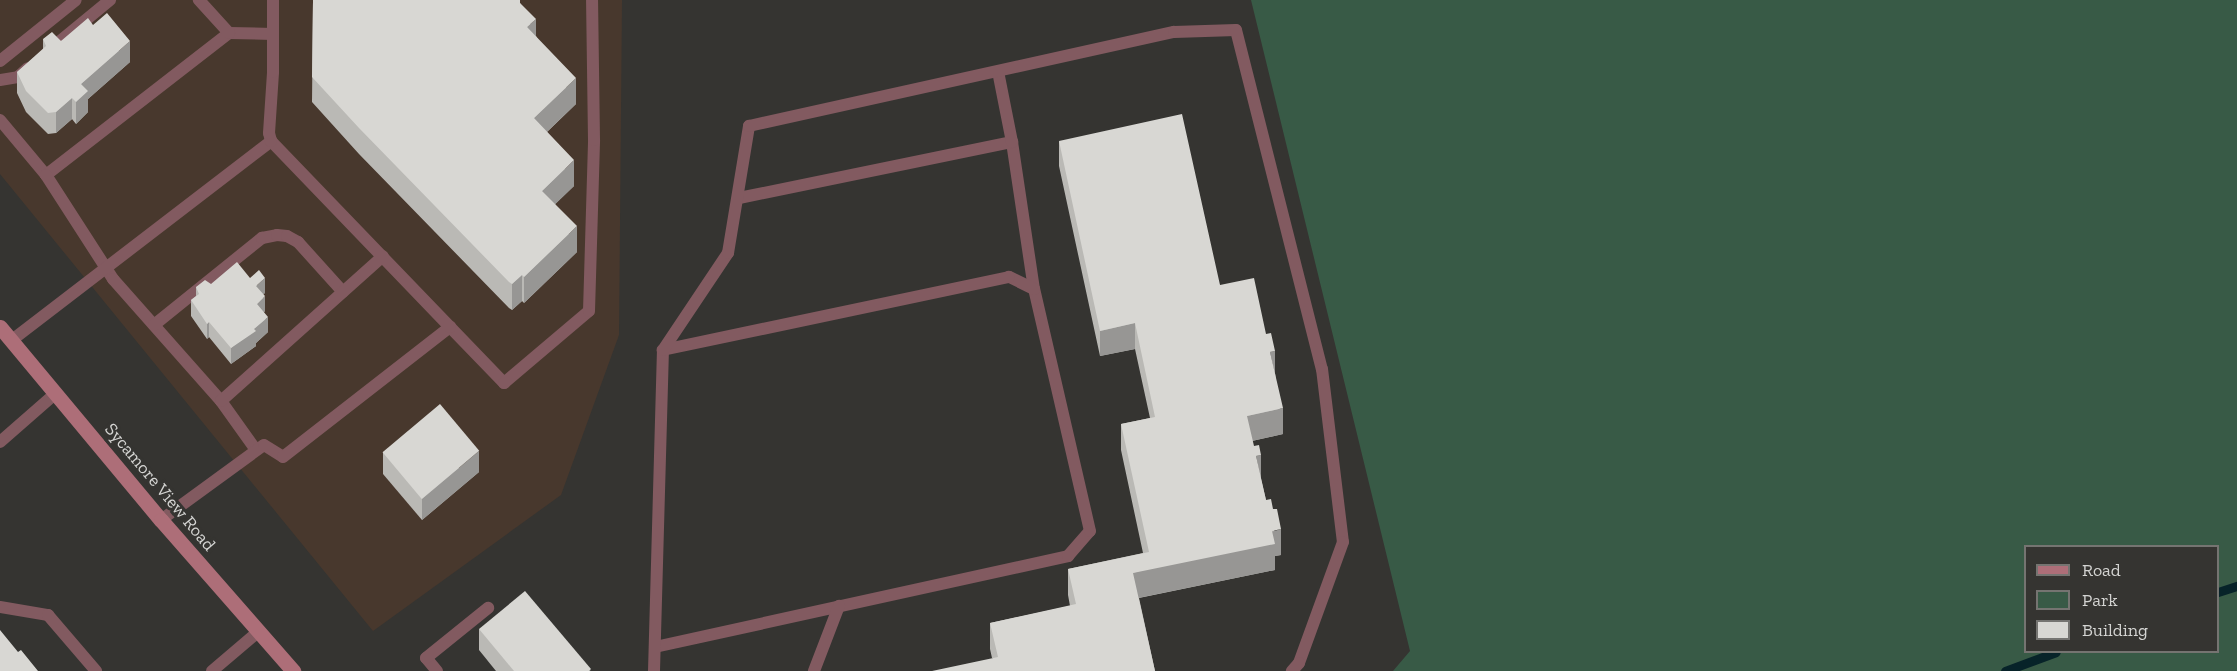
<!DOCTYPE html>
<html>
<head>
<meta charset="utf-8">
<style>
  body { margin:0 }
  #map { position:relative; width:2237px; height:671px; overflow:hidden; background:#353431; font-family:"Zilla Slab",serif }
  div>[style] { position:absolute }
  .commercial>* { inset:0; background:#48382d }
  .green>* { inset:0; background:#385a46 }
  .stream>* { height:9px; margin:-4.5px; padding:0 4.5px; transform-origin:4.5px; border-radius:4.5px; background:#072329 }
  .service>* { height:12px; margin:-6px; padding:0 6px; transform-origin:6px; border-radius:6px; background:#825a60 }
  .secondary>* { height:15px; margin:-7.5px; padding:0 7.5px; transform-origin:7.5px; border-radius:7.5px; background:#ad6e78 }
  .wall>* { inset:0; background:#bab9b5 }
  .shaded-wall>* { inset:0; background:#979694 }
  .building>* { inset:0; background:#d8d7d3; transform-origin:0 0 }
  span { translate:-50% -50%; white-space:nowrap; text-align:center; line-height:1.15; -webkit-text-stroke:6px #353431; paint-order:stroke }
  .street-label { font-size:18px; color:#d4d4d2 }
  .legend { position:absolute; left:2024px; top:545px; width:195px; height:108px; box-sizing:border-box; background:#353431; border:2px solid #757471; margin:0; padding:8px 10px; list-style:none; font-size:18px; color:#d4d4d2 }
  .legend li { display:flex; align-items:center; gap:12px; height:30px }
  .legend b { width:30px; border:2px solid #757471 }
</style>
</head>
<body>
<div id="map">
  <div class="commercial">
    <i style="clip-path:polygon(0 0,622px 0,619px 335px,561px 495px,373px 631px,0 174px)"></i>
  </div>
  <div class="green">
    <i style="clip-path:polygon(evenodd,1251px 0,2237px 0,2237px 671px,1393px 671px,1410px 651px,1251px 0,2026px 546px,2218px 546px,2218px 652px,2026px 652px,2026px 546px)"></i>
  </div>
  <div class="stream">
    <i style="left:2218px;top:592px;width:20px;rotate:-18deg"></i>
    <i style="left:2005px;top:671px;width:54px;rotate:-20.4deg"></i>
  </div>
  <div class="service">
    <i style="left:229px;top:33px;width:44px;rotate:1.3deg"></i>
    <i style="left:53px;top:47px;width:74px;rotate:-39.5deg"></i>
    <i style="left:0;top:61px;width:97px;rotate:-38.8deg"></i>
    <i style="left:0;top:80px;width:18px;rotate:-9deg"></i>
    <i style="left:18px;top:77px;width:13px;rotate:-42deg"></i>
    <i style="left:0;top:120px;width:72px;rotate:50.1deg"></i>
    <i style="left:46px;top:175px;width:232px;rotate:-37.8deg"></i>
    <i style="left:229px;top:33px;width:45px;rotate:-132.3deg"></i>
    <i style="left:1012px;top:142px;width:149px;rotate:81.5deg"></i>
    <i style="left:46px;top:175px;width:124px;rotate:57.2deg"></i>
    <i style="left:113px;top:279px;width:163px;rotate:48.5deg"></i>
    <i style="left:221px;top:401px;width:60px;rotate:54.5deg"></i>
    <i style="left:739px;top:198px;width:279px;rotate:-11.6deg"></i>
    <i style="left:1012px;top:142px;width:72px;rotate:-101.2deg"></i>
    <i style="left:154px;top:325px;width:139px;rotate:-38.9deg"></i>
    <i style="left:262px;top:238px;width:15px;rotate:-11deg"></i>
    <i style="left:277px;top:235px;width:10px;rotate:6deg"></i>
    <i style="left:287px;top:236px;width:13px;rotate:29deg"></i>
    <i style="left:298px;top:242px;width:67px;rotate:48deg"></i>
    <i style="left:450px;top:327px;width:78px;rotate:46deg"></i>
    <i style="left:504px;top:383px;width:111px;rotate:-40.3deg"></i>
    <i style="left:589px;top:311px;width:171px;rotate:-88.3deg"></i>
    <i style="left:594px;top:140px;width:140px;rotate:-90.8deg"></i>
    <i style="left:12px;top:340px;width:327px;rotate:-37.5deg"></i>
    <i style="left:221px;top:401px;width:217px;rotate:-41.8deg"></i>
    <i style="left:0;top:442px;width:74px;rotate:-41.2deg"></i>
    <i style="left:161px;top:520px;width:127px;rotate:-36.1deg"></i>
    <i style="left:264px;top:445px;width:22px;rotate:32deg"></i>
    <i style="left:283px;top:457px;width:212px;rotate:-37.9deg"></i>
    <i style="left:450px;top:327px;width:258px;rotate:-133.9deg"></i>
    <i style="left:271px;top:141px;width:8px;rotate:-104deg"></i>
    <i style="left:269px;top:133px;width:61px;rotate:-86.2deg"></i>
    <i style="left:273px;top:72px;width:72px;rotate:-90deg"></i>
    <i style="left:0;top:607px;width:49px;rotate:9.5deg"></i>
    <i style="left:48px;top:615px;width:74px;rotate:49.4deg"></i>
    <i style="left:655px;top:647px;width:423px;rotate:-12.4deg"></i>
    <i style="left:1068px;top:556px;width:33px;rotate:-49deg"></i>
    <i style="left:1090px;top:531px;width:248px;rotate:-103deg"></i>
    <i style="left:1034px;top:289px;width:28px;rotate:-154deg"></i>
    <i style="left:1009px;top:277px;width:354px;rotate:168.1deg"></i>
    <i style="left:212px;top:671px;width:62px;rotate:-40.4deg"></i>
    <i style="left:437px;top:671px;width:17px;rotate:-130deg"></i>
    <i style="left:426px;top:658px;width:80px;rotate:-38.9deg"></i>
    <i style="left:654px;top:671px;width:321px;rotate:-88.4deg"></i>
    <i style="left:663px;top:350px;width:117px;rotate:-56.2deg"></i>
    <i style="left:728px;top:253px;width:129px;rotate:-80.6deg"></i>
    <i style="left:749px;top:126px;width:435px;rotate:-12.5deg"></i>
    <i style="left:1174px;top:32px;width:62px;rotate:-1.8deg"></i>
    <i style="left:1236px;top:30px;width:350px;rotate:75.8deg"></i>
    <i style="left:1322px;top:369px;width:174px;rotate:83.1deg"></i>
    <i style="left:1343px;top:542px;width:129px;rotate:110deg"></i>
    <i style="left:1299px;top:663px;width:11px;rotate:131deg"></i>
    <i style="left:814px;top:671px;width:70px;rotate:-69deg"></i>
  </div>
  <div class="secondary">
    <i style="left:0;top:327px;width:251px;rotate:50.2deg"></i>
    <i style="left:161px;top:520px;width:201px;rotate:48.8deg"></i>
  </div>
  <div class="wall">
    <i style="clip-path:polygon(313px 0,520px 3px,536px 36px,576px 104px,547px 132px,574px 186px,555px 204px,577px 252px,524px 303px,522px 301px,512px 310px,509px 308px,359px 154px,312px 102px)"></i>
    <i style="clip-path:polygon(93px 25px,130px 62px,88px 99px,88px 112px,76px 124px,72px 119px,56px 133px,48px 134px,26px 112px,17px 93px,17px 72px,43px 50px,43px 39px,61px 41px)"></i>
    <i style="clip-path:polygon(1059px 141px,1220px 285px,1275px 373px,1283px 434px,1252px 441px,1266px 500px,1281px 555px,1275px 556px,1275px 570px,1139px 598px,1155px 671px,992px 658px,990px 649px,990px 623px,1070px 606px,1068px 595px,1068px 569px,1143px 553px,1121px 450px,1121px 424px,1150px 418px,1135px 349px,1100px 356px,1059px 166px)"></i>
    <i style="clip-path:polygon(250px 278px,265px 293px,263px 294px,265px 311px,264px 312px,268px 332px,256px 343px,256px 346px,231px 364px,209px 337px,207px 339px,191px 316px,191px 300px,196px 296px,196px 287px)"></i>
    <i style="clip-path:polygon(383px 452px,479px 472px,422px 520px,383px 474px)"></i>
    <i style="clip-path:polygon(479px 629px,591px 671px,496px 671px,479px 650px)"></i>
  </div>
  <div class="shaded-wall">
    <i style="clip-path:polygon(536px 19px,536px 44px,527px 27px)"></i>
    <i style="clip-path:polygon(130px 41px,130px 62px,88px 99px,88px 112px,76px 124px,76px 102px,81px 84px)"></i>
    <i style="clip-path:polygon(576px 78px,576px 104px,534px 144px,534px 118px)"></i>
    <i style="clip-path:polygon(72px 98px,72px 119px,56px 133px,56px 112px)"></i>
    <i style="clip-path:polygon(574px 160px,574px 186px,542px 217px,542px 191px)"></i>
    <i style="clip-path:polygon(577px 226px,577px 252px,524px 303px,524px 277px)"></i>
    <i style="clip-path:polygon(522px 275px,522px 301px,512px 310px,512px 284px)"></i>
    <i style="clip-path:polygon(265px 278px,265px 293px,256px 301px,256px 286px)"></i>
    <i style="clip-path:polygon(265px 296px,265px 311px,257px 319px,257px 304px)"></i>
    <i style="clip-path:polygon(268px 317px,268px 332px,256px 343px,256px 346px,231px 364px,231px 348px)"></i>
    <i style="clip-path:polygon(209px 322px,209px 337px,207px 339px,207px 324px)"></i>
    <i style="clip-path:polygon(1135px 323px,1135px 349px,1100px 356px,1100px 331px)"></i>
    <i style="clip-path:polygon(1275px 351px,1275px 376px,1270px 352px)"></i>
    <i style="clip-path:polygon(1283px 408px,1283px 434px,1247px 442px,1247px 416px)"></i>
    <i style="clip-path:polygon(479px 451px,479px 472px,422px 520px,422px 499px)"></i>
    <i style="clip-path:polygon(1261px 455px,1261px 481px,1256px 456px)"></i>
    <i style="clip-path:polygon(1281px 529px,1281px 555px,1275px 556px,1275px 570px,1133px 599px,1133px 573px)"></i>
  </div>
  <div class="building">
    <i style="clip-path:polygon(313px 0,520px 0,520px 3px,536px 19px,527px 27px,576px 78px,534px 118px,574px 160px,542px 191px,577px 226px,524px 277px,522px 275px,512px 284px,509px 282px,359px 128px,312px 77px)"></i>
    <i style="clip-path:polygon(107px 13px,130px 41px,81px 84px,88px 91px,76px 102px,72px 98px,56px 112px,48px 113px,26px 91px,17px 72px,46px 46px,43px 39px,52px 32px,61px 41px,88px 18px,93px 25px)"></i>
    <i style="clip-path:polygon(1182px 114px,1220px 285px,1254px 278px,1266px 334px,1271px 333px,1275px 351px,1270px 352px,1283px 408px,1247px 416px,1254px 446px,1259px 445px,1261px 455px,1256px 456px,1266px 500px,1271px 499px,1273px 509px,1277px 509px,1281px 529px,1272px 531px,1275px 544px,1133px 573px,1155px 671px,932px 671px,998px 657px,990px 623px,1076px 604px,1068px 569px,1149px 552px,1121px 424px,1155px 417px,1135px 323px,1100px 331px,1059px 141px)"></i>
    <i style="clip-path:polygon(237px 262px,250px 278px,259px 270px,265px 278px,256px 286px,265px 296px,257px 304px,268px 317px,254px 329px,256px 331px,231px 348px,209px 322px,207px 324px,191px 300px,199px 294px,196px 287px,205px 280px,211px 284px)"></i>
    <i style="left:440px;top:404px;width:61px;height:75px;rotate:50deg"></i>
    <i style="clip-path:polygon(525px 591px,591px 669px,589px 671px,514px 671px,479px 629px)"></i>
    <i style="clip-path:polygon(0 630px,18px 652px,21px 650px,38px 671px,0 671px)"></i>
  </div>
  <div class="street-label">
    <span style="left:160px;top:487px;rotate:50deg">Sycamore View Road</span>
  </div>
  <ul class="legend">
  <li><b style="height:8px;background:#ad6e78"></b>Road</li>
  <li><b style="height:16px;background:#385a46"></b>Park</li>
  <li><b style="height:16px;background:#d8d7d3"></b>Building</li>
  </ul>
</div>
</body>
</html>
